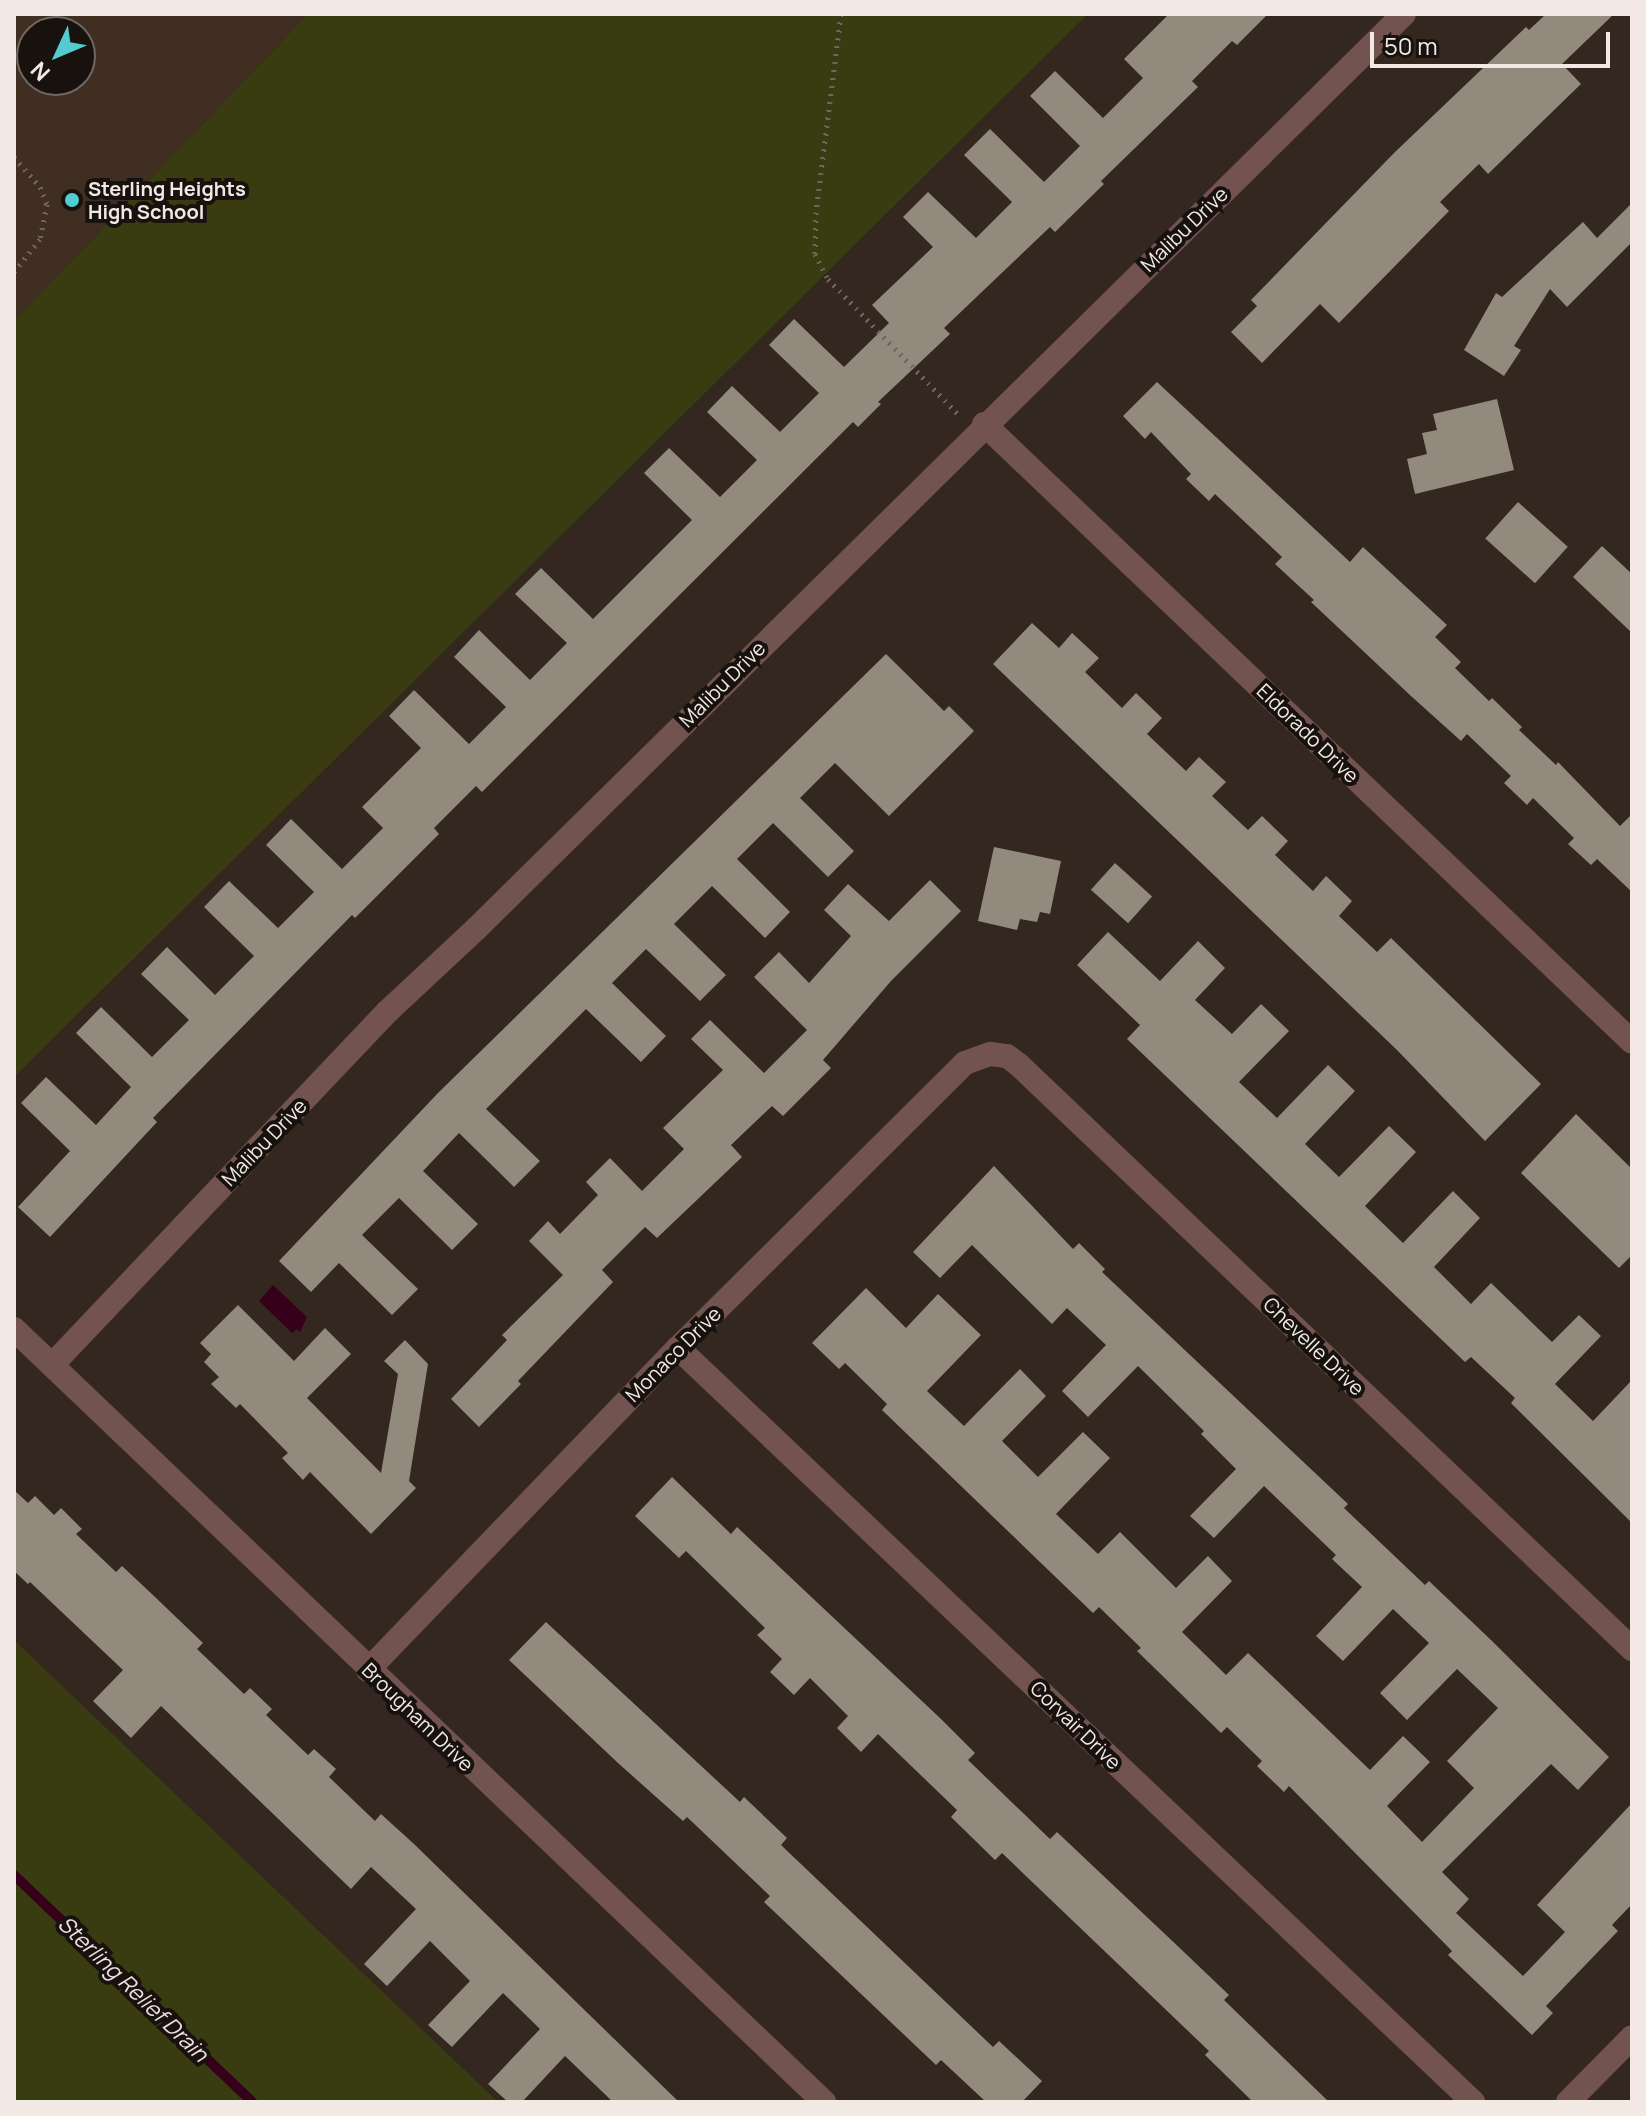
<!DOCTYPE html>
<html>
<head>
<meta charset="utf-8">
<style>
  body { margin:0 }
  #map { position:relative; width:1646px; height:2116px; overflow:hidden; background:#332720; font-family:Manrope,sans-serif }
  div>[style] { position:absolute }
  .built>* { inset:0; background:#402e23 }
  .green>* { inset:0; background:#393b11 }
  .water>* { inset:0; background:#37001a }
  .stream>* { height:10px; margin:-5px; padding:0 5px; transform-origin:5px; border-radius:5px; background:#37001a }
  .building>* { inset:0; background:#928a7c; transform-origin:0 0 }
  .path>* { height:5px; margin-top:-2.5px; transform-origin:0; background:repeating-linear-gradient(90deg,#71665f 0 2px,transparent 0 8px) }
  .minor>* { height:24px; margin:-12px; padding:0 12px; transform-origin:12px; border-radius:12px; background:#725350 }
  .dots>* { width:22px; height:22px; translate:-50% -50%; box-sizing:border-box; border:4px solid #17120e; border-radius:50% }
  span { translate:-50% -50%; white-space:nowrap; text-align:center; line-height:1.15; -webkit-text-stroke:8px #17120e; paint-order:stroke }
  .poi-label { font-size:20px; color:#f2e9e4; font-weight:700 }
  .left { translate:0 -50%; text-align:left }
  .street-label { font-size:20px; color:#f2e9e4 }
  .water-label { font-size:22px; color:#f2dde3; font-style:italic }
  .frame { position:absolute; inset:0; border:16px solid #f2e9e4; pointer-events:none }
  .north { position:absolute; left:16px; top:16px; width:80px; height:80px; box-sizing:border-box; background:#17120e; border:2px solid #6f6864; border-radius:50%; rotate:226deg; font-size:22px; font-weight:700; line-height:32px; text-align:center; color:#f2e9e4 }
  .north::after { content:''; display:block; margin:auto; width:28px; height:36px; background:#52ccd0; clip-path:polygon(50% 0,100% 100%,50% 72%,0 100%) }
  .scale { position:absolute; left:1370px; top:32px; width:240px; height:36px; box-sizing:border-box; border:4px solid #f2e9e4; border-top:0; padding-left:10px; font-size:24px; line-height:28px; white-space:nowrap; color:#f2e9e4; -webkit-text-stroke:6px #17120e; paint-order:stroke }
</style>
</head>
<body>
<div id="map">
  <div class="built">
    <i style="clip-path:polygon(evenodd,14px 14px,308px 14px,14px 321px,14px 14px,32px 32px,80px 32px,80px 80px,32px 80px,32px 32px)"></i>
  </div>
  <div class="green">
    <i style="clip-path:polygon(308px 14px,1088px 14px,14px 1077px,14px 321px)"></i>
    <i style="clip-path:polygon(14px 1640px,498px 2102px,14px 2102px)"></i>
  </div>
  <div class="water">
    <i style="clip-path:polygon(273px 1285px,307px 1317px,300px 1332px,297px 1329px,292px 1333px,259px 1301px)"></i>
  </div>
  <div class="stream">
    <i style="left:14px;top:1875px;width:329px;rotate:43.6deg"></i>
  </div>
  <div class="building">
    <i style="clip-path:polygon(1169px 14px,1268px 14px,1237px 45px,1232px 41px,1192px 81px,1198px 87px,1101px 181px,1104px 184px,1055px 232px,1050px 227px,944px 328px,950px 334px,878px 402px,881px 404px,858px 427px,853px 422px,482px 792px,476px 786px,434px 828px,439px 834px,355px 918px,352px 915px,153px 1118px,157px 1122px,50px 1237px,18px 1207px,70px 1151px,21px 1103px,46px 1077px,96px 1125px,131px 1087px,76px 1033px,101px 1007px,152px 1057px,189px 1020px,141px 974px,167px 947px,215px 995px,254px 956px,204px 907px,229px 881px,278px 928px,314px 892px,266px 845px,291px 819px,342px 869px,383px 828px,362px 807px,421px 748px,389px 716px,414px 690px,469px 744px,506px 707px,454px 657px,479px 630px,530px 680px,567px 643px,515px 594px,541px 568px,593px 619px,692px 520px,644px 473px,669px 448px,720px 497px,757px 460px,707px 412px,732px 386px,780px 432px,819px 393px,769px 345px,794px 319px,844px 367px,889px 323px,872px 305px,933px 247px,903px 217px,928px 192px,976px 238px,1012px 202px,964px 155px,990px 129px,1044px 182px,1080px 146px,1030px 96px,1055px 71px,1103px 118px,1143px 78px,1124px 59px)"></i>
    <i style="clip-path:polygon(1546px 14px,1614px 14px,1562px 64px,1581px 84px,1488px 174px,1479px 164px,1440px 202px,1449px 211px,1339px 323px,1320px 304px,1262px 363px,1231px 332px,1257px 306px,1251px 300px,1394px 153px,1526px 27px,1529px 30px)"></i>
    <i style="clip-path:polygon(1632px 203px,1632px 242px,1567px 307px,1550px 289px,1514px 346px,1521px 350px,1504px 376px,1464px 350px,1496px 293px,1502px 297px,1583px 222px,1597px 238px)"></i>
    <i style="clip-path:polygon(1157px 382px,1350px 562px,1363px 547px,1447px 625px,1435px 637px,1461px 662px,1455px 668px,1489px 701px,1492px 698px,1522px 727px,1519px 730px,1556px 765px,1558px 762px,1620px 826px,1632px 814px,1632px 892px,1597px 859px,1591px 865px,1568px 844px,1574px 838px,1533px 798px,1527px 805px,1504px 783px,1511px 776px,1467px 734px,1461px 741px,1411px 696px,1311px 602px,1314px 600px,1275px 564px,1282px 557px,1215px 494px,1209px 501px,1186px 479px,1191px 474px,1151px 432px,1145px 439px,1123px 416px)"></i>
    <i style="clip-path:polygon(1497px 399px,1514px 470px,1415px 494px,1407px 459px,1427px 454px,1422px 433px,1437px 430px,1433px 414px)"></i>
    <i style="left:1518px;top:502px;width:67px;height:49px;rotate:42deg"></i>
    <i style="clip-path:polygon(1602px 546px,1632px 574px,1632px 633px,1573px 577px)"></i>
    <i style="clip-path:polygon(1032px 623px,1059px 648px,1072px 633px,1099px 658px,1085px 672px,1122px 708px,1136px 693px,1162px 718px,1147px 734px,1186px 771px,1199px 757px,1226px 782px,1212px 796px,1248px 830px,1262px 816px,1288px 841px,1275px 855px,1313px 891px,1326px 876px,1352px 901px,1339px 916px,1377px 952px,1391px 938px,1541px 1084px,1485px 1141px,1397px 1050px,993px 664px)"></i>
    <i style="clip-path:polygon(886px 654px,944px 711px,949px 706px,974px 731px,889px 816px,835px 763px,800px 798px,854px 851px,828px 877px,773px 823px,737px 859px,790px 912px,765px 938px,712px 886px,674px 924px,726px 975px,700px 1001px,646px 949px,612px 983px,666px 1036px,641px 1062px,586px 1009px,486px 1109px,540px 1161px,514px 1187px,459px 1133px,423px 1171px,478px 1224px,452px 1250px,399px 1198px,362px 1235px,418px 1289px,392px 1315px,339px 1263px,311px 1292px,279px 1261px,438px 1093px)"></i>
    <i style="clip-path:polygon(994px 847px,1061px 861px,1050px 914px,1040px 912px,1037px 922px,1020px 919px,1017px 930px,978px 921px)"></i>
    <i style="left:1115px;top:863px;width:50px;height:36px;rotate:42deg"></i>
    <i style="clip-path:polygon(930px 880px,961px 911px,891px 981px,823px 1060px,831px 1068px,783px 1116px,772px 1106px,731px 1145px,742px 1157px,657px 1238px,645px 1227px,602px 1270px,613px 1282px,518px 1381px,521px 1384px,479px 1427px,451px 1399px,507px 1340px,502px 1335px,563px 1275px,529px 1241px,548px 1221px,560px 1234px,598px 1195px,586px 1182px,610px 1158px,642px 1191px,684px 1149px,663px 1128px,723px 1070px,691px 1039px,710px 1020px,764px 1073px,807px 1030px,754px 977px,779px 952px,809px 983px,851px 936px,824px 910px,848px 884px,889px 921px)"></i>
    <i style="clip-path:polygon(1108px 932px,1160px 981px,1198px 941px,1225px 968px,1195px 1000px,1232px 1034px,1261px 1004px,1289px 1031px,1239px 1082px,1277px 1118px,1328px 1065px,1355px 1091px,1305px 1144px,1339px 1177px,1389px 1126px,1416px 1152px,1365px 1206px,1403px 1243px,1453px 1191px,1480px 1218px,1434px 1267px,1471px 1304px,1491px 1283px,1552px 1342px,1579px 1315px,1601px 1336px,1555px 1384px,1593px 1421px,1632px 1380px,1632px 1523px,1511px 1403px,1515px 1398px,1471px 1357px,1465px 1362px,1127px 1039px,1140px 1025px,1077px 965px)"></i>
    <i style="clip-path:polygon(1576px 1114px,1632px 1169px,1632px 1255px,1619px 1268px,1521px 1173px)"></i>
    <i style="clip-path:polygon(994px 1166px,1073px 1249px,1079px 1243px,1105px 1269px,1102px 1272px,1348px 1504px,1344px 1508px,1425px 1585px,1429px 1581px,1491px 1640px,1609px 1757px,1578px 1790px,1551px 1764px,1442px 1872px,1469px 1899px,1456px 1913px,1523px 1976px,1565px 1932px,1537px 1905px,1632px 1803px,1632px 1904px,1612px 1925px,1618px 1931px,1546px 2006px,1553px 2013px,1532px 2035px,1448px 1955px,1452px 1951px,1289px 1786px,1284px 1792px,1257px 1766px,1262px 1761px,1227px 1727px,1221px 1733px,1137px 1651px,1141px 1648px,1099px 1607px,1093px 1613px,882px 1410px,887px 1404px,845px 1363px,839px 1369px,812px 1343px,866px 1288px,906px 1328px,938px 1294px,981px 1335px,927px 1391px,964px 1426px,1020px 1369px,1046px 1396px,1002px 1441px,1038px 1477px,1083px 1432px,1110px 1458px,1056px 1514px,1098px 1554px,1120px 1532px,1176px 1588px,1208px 1556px,1232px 1581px,1182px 1632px,1226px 1675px,1248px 1653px,1370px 1770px,1403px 1736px,1430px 1762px,1387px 1806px,1422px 1842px,1474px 1788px,1447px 1761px,1498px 1708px,1457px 1669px,1407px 1720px,1380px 1693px,1429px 1643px,1393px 1609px,1343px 1661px,1316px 1636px,1362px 1587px,1332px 1559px,1336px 1555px,1264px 1486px,1214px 1538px,1190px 1516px,1236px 1469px,1201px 1434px,1204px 1431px,1138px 1366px,1088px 1417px,1062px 1391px,1106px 1345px,1067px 1308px,1052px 1324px,972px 1245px,940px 1278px,913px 1252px)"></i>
    <i style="clip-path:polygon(238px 1305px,294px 1361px,325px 1328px,351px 1354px,307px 1398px,381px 1473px,398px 1374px,384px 1361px,405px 1340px,428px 1364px,409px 1481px,416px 1488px,371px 1534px,310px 1472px,303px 1480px,282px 1458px,288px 1453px,240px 1404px,236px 1408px,211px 1384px,219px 1377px,204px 1362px,211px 1354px,200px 1343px)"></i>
    <i style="clip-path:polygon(672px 1477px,731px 1534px,737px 1527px,940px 1718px,975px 1753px,968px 1760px,1050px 1839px,1057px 1832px,1185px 1953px,1229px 1995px,1224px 2000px,1329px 2102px,1253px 2102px,1205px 2055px,1209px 2051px,1002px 1853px,995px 1860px,951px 1817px,957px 1810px,878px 1734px,861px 1752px,837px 1728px,848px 1716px,810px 1678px,794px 1695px,770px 1672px,782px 1659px,757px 1635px,765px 1628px,686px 1551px,679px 1558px,635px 1516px)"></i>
    <i style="clip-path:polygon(14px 1490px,28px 1503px,35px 1496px,54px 1515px,61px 1508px,82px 1529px,76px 1534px,116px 1572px,122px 1566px,154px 1596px,203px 1643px,197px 1649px,244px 1694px,250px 1688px,272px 1709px,266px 1715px,308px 1755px,314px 1749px,336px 1769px,329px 1777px,375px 1821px,381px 1814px,414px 1844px,679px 2102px,613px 2102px,565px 2056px,522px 2102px,508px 2102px,488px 2084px,540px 2029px,503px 1993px,452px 2047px,428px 2025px,470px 1981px,430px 1941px,387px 1986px,364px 1964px,416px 1909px,371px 1867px,351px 1889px,161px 1706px,131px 1738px,93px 1701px,123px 1670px,30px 1582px,28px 1584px,14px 1571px)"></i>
    <i style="clip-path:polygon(546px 1622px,740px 1802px,744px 1797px,787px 1838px,781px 1845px,993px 2047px,999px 2041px,1042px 2081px,1022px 2102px,986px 2102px,941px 2060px,936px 2065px,764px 1902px,770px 1896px,687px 1817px,683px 1821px,618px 1763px,509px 1660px)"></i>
  </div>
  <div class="path">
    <i style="left:841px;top:14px;width:200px;rotate:97.2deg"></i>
    <i style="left:816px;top:212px;width:42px;rotate:91.4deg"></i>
    <i style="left:815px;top:254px;width:28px;rotate:63deg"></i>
    <i style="left:828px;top:279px;width:189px;rotate:46.1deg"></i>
    <i style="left:14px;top:157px;width:40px;rotate:49deg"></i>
    <i style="left:40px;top:187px;width:18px;rotate:68deg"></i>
    <i style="left:47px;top:204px;width:36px;rotate:101deg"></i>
    <i style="left:40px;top:239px;width:42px;rotate:128.2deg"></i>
  </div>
  <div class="minor">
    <i style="left:984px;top:424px;width:895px;rotate:43.64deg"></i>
    <i style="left:14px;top:1329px;width:1120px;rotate:43.66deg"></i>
    <i style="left:678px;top:1348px;width:1096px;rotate:43.48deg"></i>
    <i style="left:52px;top:1365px;width:487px;rotate:-46.5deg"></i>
    <i style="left:387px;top:1012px;width:122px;rotate:-43deg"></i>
    <i style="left:476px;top:929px;width:1303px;rotate:-44.6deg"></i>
    <i style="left:368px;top:1670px;width:447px;rotate:-46.1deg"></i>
    <i style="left:678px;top:1348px;width:404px;rotate:-44.8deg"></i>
    <i style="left:965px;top:1063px;width:27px;rotate:-20deg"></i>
    <i style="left:990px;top:1054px;width:17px;rotate:7deg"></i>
    <i style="left:1007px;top:1056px;width:15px;rotate:37deg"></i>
    <i style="left:1019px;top:1065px;width:847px;rotate:43.61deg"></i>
    <i style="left:1568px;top:2102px;width:91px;rotate:-45.4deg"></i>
  </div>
  <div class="dots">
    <i style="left:72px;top:200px;background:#52ccd0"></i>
  </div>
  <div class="poi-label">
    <span class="left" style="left:88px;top:200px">Sterling Heights<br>High School</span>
  </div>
  <div class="street-label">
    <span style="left:1184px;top:229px;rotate:-44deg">Malibu Drive</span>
    <span style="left:722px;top:684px;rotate:-45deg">Malibu Drive</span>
    <span style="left:1308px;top:733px;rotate:44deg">Eldorado Drive</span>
    <span style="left:264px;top:1142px;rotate:-46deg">Malibu Drive</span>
    <span style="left:1314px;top:1346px;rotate:44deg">Chevelle Drive</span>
    <span style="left:673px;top:1354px;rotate:-45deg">Monaco Drive</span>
    <span style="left:418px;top:1717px;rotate:44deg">Brougham Drive</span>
    <span style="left:1076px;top:1725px;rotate:44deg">Corvair Drive</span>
  </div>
  <div class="water-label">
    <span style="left:133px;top:1989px;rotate:44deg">Sterling Relief Drain</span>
  </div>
  <div class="frame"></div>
  <div class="north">N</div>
  <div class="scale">50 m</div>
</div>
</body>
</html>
